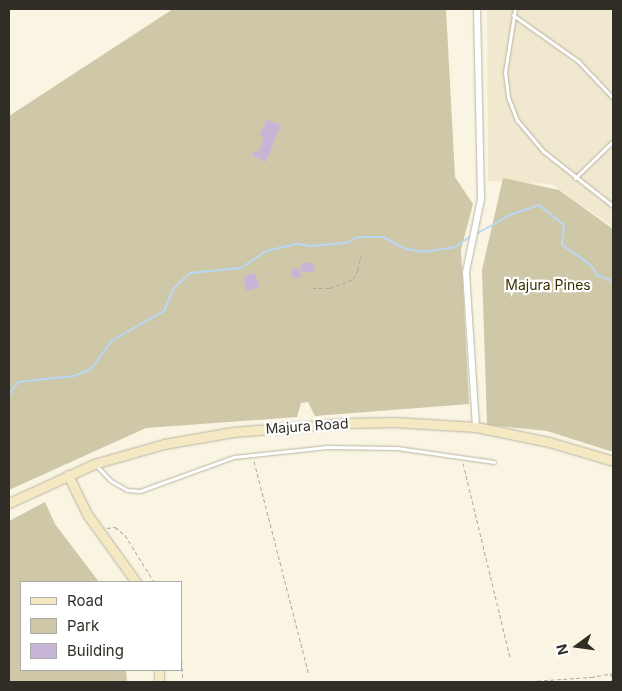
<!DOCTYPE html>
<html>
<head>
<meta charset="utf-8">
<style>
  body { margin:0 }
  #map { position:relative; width:622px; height:691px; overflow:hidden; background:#faf5e3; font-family:Inter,sans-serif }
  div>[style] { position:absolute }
  .built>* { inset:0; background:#f0e9d0 }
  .green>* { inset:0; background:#cec7a8 }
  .stream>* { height:2px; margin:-1px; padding:0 1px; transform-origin:1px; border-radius:1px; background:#bbd7f4 }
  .building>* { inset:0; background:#c7b5d6; transform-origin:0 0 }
  .path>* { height:1px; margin-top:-0.5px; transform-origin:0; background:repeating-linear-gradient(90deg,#aeab9d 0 4px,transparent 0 6.5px) }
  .roads { filter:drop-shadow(0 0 1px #b8b4a2) drop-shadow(0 0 1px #b8b4a2) }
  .lane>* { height:3px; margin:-1.5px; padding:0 1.5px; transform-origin:1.5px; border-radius:1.5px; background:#fff }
  .street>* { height:6px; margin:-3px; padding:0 3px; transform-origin:3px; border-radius:3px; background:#fff }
  .secondary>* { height:9px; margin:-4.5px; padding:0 4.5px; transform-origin:4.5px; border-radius:4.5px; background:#f4e9c3 }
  span { translate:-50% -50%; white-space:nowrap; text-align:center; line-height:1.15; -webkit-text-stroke:4.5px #fff; paint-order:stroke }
  .park-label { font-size:14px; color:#3a2f00 }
  .street-label { font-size:14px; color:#2f2d26 }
  .frame { position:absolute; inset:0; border:10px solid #2f2d26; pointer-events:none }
  .legend { position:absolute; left:20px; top:581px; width:162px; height:90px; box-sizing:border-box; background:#fff; border:1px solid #acaba8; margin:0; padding:6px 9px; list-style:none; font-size:15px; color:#2f2d26 }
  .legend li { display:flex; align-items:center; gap:10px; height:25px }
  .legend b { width:25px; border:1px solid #acaba8 }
  .north { position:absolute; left:552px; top:621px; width:50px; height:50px; -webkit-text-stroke:4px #fff; paint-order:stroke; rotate:256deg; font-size:14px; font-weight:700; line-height:20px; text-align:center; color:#2f2d26 }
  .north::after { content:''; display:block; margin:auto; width:18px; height:22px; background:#2f2d26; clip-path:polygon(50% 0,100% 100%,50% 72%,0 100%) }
</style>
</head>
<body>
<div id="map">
  <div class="built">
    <i style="clip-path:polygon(487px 9px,613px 9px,613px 227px,551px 184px,488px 181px)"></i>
  </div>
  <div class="green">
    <i style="clip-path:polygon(173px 9px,446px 9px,455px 177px,473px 204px,461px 250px,469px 404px,315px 416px,308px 402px,301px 403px,297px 417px,146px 428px,9px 490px,9px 116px)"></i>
    <i style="clip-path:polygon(503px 178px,559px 190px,613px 229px,613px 452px,547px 431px,487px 425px,482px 270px)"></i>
    <i style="clip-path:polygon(45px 502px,55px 524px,99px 582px,21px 582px,21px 670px,126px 670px,127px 682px,9px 682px,9px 521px)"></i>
  </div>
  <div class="stream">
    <i style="left:476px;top:234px;width:41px;rotate:-29.1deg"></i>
    <i style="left:512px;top:214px;width:28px;rotate:-18deg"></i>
    <i style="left:539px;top:205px;width:32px;rotate:39deg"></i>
    <i style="left:564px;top:225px;width:20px;rotate:96deg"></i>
    <i style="left:562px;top:245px;width:35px;rotate:35deg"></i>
    <i style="left:591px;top:265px;width:12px;rotate:59deg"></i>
    <i style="left:597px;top:275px;width:17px;rotate:21deg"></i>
    <i style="left:9px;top:395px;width:16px;rotate:-55deg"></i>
    <i style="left:18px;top:382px;width:56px;rotate:-6.1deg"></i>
    <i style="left:74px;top:376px;width:18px;rotate:-22deg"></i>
    <i style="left:91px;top:369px;width:34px;rotate:-54deg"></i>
    <i style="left:111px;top:341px;width:61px;rotate:-29.5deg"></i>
    <i style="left:164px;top:311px;width:25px;rotate:-67deg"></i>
    <i style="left:174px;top:288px;width:22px;rotate:-43deg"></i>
    <i style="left:190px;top:273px;width:51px;rotate:-5.6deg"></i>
    <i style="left:241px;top:268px;width:30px;rotate:-34deg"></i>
    <i style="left:266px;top:251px;width:32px;rotate:-13deg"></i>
    <i style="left:297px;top:244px;width:14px;rotate:8deg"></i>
    <i style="left:311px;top:246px;width:36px;rotate:-5deg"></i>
    <i style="left:347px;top:243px;width:13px;rotate:-29deg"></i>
    <i style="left:358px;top:237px;width:25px"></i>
    <i style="left:383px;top:237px;width:26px;rotate:28deg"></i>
    <i style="left:406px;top:249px;width:18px;rotate:9deg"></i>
    <i style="left:424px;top:252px;width:31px;rotate:-9deg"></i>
    <i style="left:455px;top:247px;width:18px;rotate:-34deg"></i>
  </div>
  <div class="building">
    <i style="clip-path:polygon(267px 120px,281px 125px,266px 162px,252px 156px,255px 151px,258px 152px,264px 137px,259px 135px)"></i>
    <i style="left:301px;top:263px;width:13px;height:9px"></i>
    <i style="left:300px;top:268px;width:9px;height:9px;rotate:84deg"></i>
    <i style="left:255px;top:273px;width:15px;height:13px;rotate:74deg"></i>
  </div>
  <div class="path">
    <i style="left:313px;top:288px;width:17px"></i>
    <i style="left:330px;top:288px;width:25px;rotate:-21deg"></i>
    <i style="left:353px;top:279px;width:10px;rotate:-61deg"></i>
    <i style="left:358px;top:270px;width:15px;rotate:-79deg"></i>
    <i style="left:254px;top:461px;width:221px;rotate:75.6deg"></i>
    <i style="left:463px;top:463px;width:200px;rotate:76.4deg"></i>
    <i style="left:107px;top:528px;width:8px;rotate:-7deg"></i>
    <i style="left:115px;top:527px;width:13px;rotate:39deg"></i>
    <i style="left:125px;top:535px;width:55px;rotate:58.3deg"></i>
    <i style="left:181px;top:648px;width:34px;rotate:87deg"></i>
    <i style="left:611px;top:673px;width:9px;rotate:84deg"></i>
    <i style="left:518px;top:682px;width:73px;rotate:-3.9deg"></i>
    <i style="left:591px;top:677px;width:22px;rotate:-10deg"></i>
  </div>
  <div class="roads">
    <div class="lane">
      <i style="left:515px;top:9px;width:64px;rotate:99deg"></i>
      <i style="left:505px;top:72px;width:25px;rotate:83deg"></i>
      <i style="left:508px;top:97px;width:25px;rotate:69deg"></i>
      <i style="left:517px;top:120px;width:40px;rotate:50deg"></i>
      <i style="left:543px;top:151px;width:89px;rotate:38.2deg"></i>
      <i style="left:513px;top:15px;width:80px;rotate:35.3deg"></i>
      <i style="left:578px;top:61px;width:51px;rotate:46.6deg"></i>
      <i style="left:575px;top:178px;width:53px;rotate:-44.2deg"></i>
      <i style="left:95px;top:464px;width:23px;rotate:47deg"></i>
      <i style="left:111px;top:481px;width:18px;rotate:29deg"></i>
      <i style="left:127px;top:490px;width:13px;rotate:4deg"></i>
      <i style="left:140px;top:491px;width:100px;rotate:-19.9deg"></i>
      <i style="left:234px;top:457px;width:94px;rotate:-6.1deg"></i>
      <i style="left:327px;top:447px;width:70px;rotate:0.8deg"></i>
      <i style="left:397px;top:448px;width:98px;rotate:8.2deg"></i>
    </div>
    <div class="street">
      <i style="left:476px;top:427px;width:155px;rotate:-93.7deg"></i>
      <i style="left:466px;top:272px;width:75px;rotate:-78.4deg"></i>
      <i style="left:481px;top:199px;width:190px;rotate:-91.2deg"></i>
    </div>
    <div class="secondary">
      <i style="left:68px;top:475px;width:43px;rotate:64deg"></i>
      <i style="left:87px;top:514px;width:84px;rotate:54.2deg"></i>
      <i style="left:9px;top:503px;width:94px;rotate:-24.6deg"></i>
      <i style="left:94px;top:464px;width:73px;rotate:-15.9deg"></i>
      <i style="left:164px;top:444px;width:70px;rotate:-9.9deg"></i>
      <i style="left:233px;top:432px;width:114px;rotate:-4.5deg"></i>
      <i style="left:347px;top:423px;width:47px;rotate:-1.2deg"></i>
      <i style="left:394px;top:422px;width:82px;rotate:3.5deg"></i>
      <i style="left:476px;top:427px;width:75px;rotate:11.6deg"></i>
      <i style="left:549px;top:442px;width:67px;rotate:16.5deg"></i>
      <i style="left:159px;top:670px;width:12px;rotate:90deg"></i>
    </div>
  </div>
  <div class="park-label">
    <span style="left:548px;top:285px">Majura Pines</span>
  </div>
  <div class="street-label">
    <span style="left:307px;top:426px;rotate:-4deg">Majura Road</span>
  </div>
  <div class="frame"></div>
  <ul class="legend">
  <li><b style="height:6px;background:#f4e9c3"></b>Road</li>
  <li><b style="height:14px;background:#cec7a8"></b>Park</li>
  <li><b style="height:14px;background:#c7b5d6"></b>Building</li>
  </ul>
  <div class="north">N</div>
</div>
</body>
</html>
